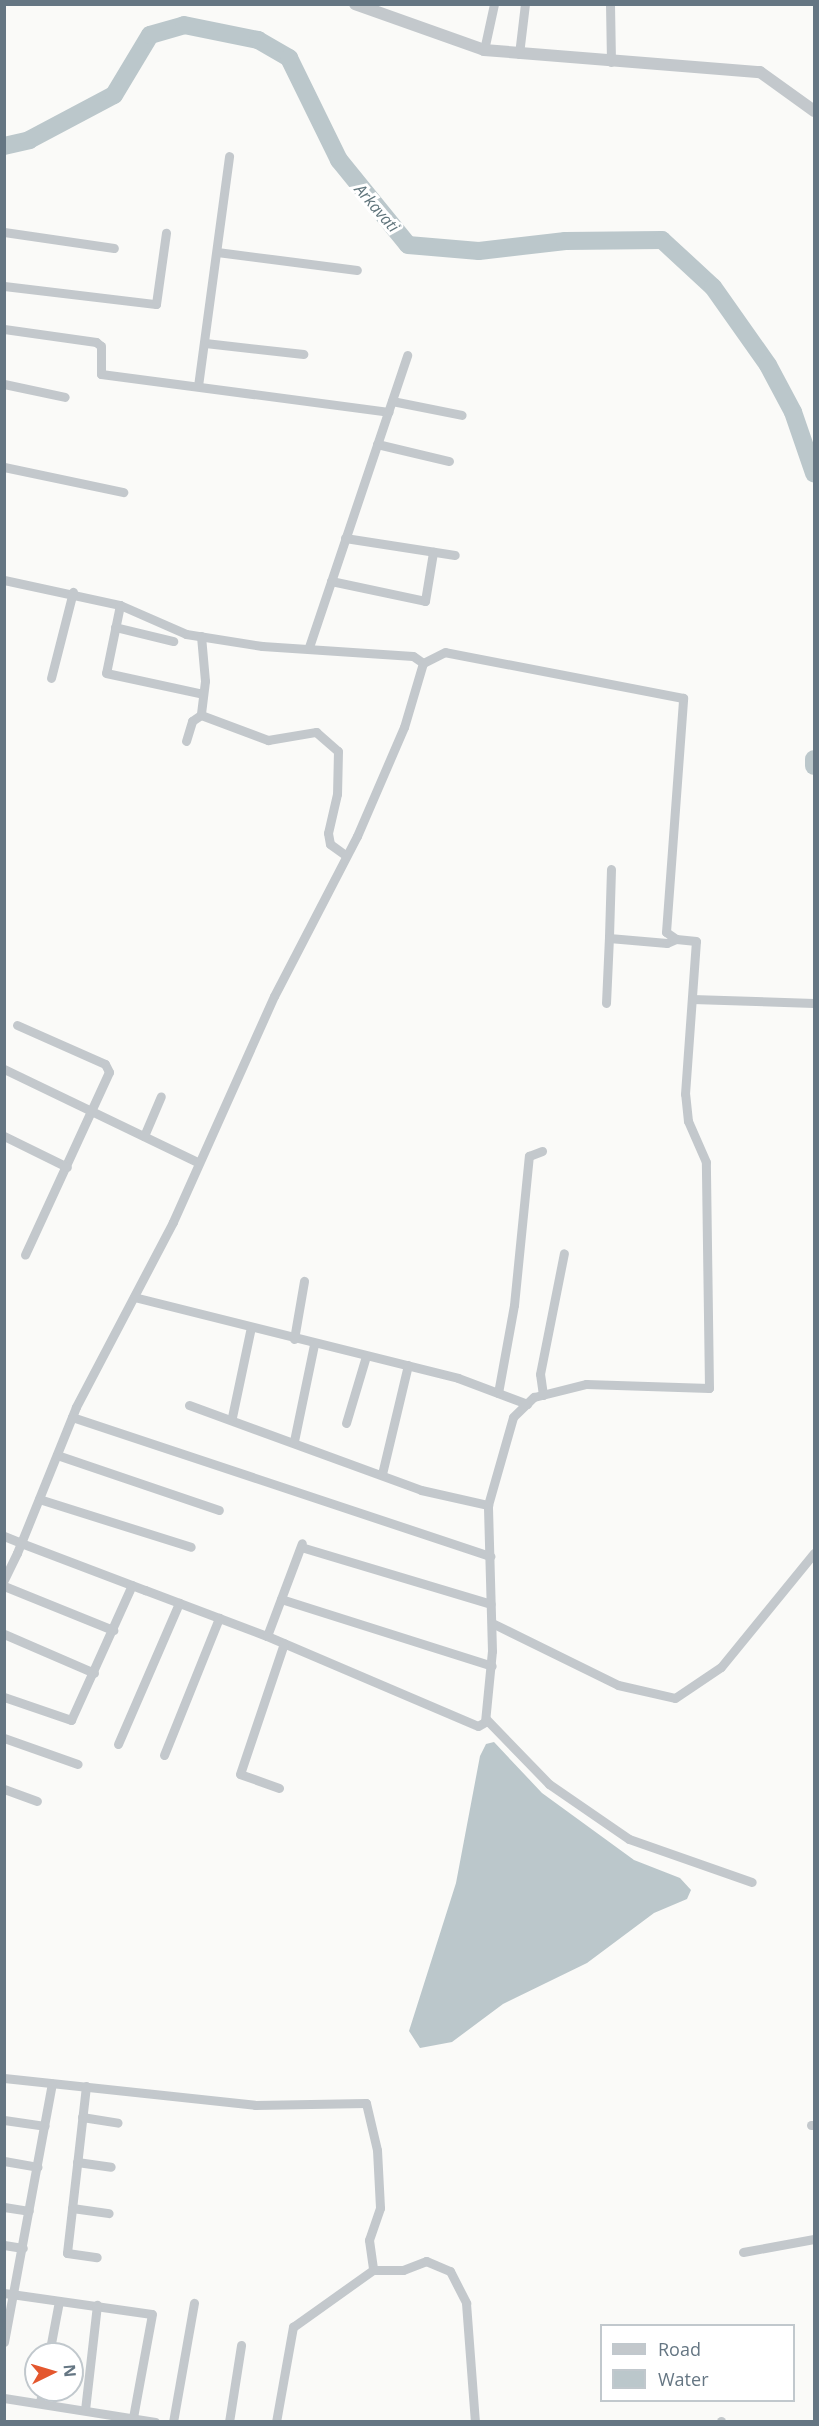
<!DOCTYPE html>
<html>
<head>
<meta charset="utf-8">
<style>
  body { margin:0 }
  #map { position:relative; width:819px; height:2426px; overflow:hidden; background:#fafaf8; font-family:"Open Sans",sans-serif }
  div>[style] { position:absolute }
  .water>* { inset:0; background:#bbc7cb }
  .river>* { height:18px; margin:-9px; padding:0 9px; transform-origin:9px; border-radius:9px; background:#bbc7cb }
  .minor>* { height:9px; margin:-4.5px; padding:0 4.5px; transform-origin:4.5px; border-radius:4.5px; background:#c3c8cc }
  .tertiary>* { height:12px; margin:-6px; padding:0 6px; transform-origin:6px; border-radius:6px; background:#c3c8cc }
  span { translate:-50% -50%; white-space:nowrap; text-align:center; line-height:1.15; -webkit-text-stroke:6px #fff; paint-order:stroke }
  .water-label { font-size:16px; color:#60757c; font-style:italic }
  .frame { position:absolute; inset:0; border:6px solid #657683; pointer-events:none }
  .legend { position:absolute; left:600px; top:2324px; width:195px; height:78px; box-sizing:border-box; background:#fff; border:2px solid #c1c8cd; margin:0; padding:8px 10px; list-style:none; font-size:18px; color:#657683 }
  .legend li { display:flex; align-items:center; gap:12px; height:30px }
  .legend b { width:30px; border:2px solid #c1c8cd }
  .north { position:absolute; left:24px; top:2342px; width:60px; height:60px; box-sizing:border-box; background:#fff; border:2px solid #c1c8cd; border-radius:50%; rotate:85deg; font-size:16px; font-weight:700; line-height:24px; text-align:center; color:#657683 }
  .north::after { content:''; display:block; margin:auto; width:21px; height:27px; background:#e4572e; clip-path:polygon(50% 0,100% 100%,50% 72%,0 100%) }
</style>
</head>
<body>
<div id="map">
  <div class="water">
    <i style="clip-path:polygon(494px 1742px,542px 1793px,634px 1860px,680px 1878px,691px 1890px,687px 1899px,654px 1913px,587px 1963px,503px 2004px,452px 2042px,420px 2048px,409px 2031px,456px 1883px,480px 1756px,486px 1744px)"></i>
  </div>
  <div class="river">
    <i style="left:4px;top:146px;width:26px;rotate:-13deg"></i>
    <i style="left:29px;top:140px;width:96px;rotate:-27.9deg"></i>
    <i style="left:114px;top:95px;width:70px;rotate:-59deg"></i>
    <i style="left:150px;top:35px;width:35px;rotate:-16deg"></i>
    <i style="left:184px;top:25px;width:76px;rotate:11.5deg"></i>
    <i style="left:258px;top:40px;width:36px;rotate:30deg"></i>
    <i style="left:289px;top:58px;width:114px;rotate:63.9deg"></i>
    <i style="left:339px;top:160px;width:109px;rotate:50.9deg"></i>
    <i style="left:408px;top:245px;width:71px;rotate:4.8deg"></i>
    <i style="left:479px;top:251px;width:87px;rotate:-6.6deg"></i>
    <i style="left:565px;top:241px;width:97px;rotate:-0.6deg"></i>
    <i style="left:662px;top:240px;width:69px;rotate:42.7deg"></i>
    <i style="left:713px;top:287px;width:95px;rotate:54.8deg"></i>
    <i style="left:768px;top:365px;width:53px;rotate:62deg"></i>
    <i style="left:793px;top:412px;width:65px;rotate:71deg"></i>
    <i style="left:814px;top:759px;width:7px;rotate:90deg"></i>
  </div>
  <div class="minor">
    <i style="left:610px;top:4px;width:58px;rotate:89deg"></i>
    <i style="left:484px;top:50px;width:47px;rotate:-77.7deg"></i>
    <i style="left:519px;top:54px;width:50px;rotate:-83.2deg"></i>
    <i style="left:4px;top:232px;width:111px;rotate:8.3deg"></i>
    <i style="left:217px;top:252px;width:141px;rotate:7.3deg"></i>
    <i style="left:4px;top:286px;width:153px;rotate:6.8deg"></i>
    <i style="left:156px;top:304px;width:72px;rotate:-82deg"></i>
    <i style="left:4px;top:329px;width:93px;rotate:8deg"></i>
    <i style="left:96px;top:342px;width:6px;rotate:39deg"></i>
    <i style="left:101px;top:346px;width:28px;rotate:90deg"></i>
    <i style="left:101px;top:374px;width:290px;rotate:7.5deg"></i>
    <i style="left:205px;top:343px;width:99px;rotate:6.4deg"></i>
    <i style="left:4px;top:384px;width:62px;rotate:12deg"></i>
    <i style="left:198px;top:386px;width:232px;rotate:-82.3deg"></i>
    <i style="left:392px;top:401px;width:71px;rotate:11.3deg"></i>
    <i style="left:377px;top:444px;width:74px;rotate:13.3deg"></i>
    <i style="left:4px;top:467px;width:122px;rotate:11.9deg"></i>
    <i style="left:345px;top:538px;width:111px;rotate:8.8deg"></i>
    <i style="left:4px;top:580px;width:119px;rotate:12.2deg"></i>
    <i style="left:120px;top:605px;width:72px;rotate:23.7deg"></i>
    <i style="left:186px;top:634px;width:77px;rotate:9deg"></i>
    <i style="left:262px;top:646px;width:151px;rotate:3.8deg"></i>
    <i style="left:413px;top:656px;width:12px;rotate:35deg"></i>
    <i style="left:331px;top:581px;width:96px;rotate:12deg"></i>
    <i style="left:425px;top:601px;width:50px;rotate:-80.7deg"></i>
    <i style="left:120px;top:605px;width:69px;rotate:101.6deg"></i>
    <i style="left:106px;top:673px;width:99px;rotate:12.2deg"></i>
    <i style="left:115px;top:627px;width:60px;rotate:13.6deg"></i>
    <i style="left:201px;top:636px;width:45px;rotate:84.9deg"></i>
    <i style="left:205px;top:681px;width:34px;rotate:97deg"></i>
    <i style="left:201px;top:715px;width:72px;rotate:20.5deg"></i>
    <i style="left:268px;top:740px;width:49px;rotate:-9.5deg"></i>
    <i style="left:316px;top:732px;width:29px;rotate:41deg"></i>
    <i style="left:338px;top:751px;width:43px;rotate:91.3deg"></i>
    <i style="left:337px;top:794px;width:40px;rotate:103deg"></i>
    <i style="left:328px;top:833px;width:11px;rotate:80deg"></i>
    <i style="left:330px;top:844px;width:19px;rotate:36deg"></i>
    <i style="left:309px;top:647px;width:308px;rotate:-71.4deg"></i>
    <i style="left:51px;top:678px;width:89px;rotate:-75.7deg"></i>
    <i style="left:186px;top:741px;width:21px;rotate:-73deg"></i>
    <i style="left:192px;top:721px;width:11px;rotate:-34deg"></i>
    <i style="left:611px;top:869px;width:69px;rotate:91.7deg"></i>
    <i style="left:609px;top:938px;width:58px;rotate:4.9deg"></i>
    <i style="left:667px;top:943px;width:10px;rotate:-24deg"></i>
    <i style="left:692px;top:999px;width:122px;rotate:1.9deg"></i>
    <i style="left:606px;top:1003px;width:65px;rotate:-87.4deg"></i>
    <i style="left:17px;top:1025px;width:96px;rotate:23.9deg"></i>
    <i style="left:105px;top:1064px;width:9px;rotate:63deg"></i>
    <i style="left:109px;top:1072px;width:201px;rotate:114.7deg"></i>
    <i style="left:4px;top:1069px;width:216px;rotate:25.7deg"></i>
    <i style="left:4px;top:1136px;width:70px;rotate:26.2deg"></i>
    <i style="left:144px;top:1136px;width:43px;rotate:-67deg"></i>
    <i style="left:134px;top:1297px;width:334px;rotate:14deg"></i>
    <i style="left:458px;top:1378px;width:74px;rotate:20.6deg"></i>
    <i style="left:294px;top:1339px;width:59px;rotate:-80.2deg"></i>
    <i style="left:498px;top:1393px;width:89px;rotate:-79.7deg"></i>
    <i style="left:514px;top:1305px;width:150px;rotate:-84.3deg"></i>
    <i style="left:529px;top:1156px;width:14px;rotate:-21deg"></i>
    <i style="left:543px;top:1395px;width:21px;rotate:-98deg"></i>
    <i style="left:540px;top:1374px;width:123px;rotate:-78.8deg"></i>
    <i style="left:189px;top:1405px;width:247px;rotate:20.1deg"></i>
    <i style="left:421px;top:1490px;width:69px;rotate:12.6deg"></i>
    <i style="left:72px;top:1417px;width:441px;rotate:18.4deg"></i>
    <i style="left:232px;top:1417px;width:92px;rotate:-78.1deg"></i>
    <i style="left:346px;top:1423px;width:70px;rotate:-73.4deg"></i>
    <i style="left:294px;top:1441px;width:99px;rotate:-78.3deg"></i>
    <i style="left:57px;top:1455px;width:171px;rotate:18.8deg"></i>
    <i style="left:382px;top:1474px;width:112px;rotate:-76.6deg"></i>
    <i style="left:39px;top:1499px;width:159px;rotate:17.5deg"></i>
    <i style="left:4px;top:1536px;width:18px;rotate:22deg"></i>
    <i style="left:21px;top:1543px;width:133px;rotate:20.8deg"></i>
    <i style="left:145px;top:1590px;width:130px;rotate:20.7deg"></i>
    <i style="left:267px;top:1636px;width:229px;rotate:23.1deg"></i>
    <i style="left:478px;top:1726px;width:8px;rotate:-30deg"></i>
    <i style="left:485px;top:1722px;width:71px;rotate:-84.4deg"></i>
    <i style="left:492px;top:1651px;width:146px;rotate:-91.6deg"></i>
    <i style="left:488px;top:1505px;width:91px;rotate:-74.1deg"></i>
    <i style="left:513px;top:1417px;width:29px;rotate:-44deg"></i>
    <i style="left:534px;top:1397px;width:54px;rotate:-14deg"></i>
    <i style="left:586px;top:1384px;width:123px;rotate:1.9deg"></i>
    <i style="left:709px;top:1388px;width:226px;rotate:-90.8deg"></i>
    <i style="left:706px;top:1162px;width:45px;rotate:-113.7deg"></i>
    <i style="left:688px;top:1121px;width:27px;rotate:-96deg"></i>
    <i style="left:685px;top:1094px;width:153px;rotate:-85.9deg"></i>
    <i style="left:696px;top:941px;width:20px;rotate:-174deg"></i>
    <i style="left:676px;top:939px;width:12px;rotate:-145deg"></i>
    <i style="left:666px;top:932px;width:235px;rotate:-85.8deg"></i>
    <i style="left:683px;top:698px;width:242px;rotate:-169.1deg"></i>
    <i style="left:445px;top:652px;width:25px;rotate:153deg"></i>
    <i style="left:423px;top:663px;width:67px;rotate:106.5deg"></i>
    <i style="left:404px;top:727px;width:119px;rotate:113.3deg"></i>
    <i style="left:357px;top:836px;width:180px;rotate:117.4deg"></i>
    <i style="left:274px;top:996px;width:248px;rotate:114.1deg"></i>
    <i style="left:173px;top:1222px;width:209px;rotate:117.7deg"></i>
    <i style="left:76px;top:1407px;width:147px;rotate:112deg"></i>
    <i style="left:21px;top:1543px;width:11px;rotate:112deg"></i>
    <i style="left:17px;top:1553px;width:30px;rotate:116deg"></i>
    <i style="left:301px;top:1547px;width:198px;rotate:16.7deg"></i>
    <i style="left:4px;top:1586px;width:118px;rotate:22deg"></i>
    <i style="left:281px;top:1599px;width:221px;rotate:17.6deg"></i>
    <i style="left:492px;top:1623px;width:140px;rotate:26.2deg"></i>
    <i style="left:618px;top:1685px;width:58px;rotate:12.8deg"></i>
    <i style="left:675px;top:1698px;width:55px;rotate:-34deg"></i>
    <i style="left:721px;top:1667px;width:147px;rotate:-50.8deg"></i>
    <i style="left:4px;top:1634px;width:98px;rotate:23.4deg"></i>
    <i style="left:267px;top:1636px;width:99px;rotate:-69.4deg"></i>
    <i style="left:4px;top:1697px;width:71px;rotate:18.9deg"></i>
    <i style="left:71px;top:1720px;width:148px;rotate:-65.7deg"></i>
    <i style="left:486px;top:1719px;width:91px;rotate:45.9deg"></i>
    <i style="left:549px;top:1784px;width:97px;rotate:34.5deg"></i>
    <i style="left:629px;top:1839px;width:130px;rotate:19.3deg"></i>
    <i style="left:4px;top:1738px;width:78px;rotate:19.4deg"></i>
    <i style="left:118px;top:1744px;width:154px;rotate:-66.6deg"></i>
    <i style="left:164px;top:1755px;width:148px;rotate:-68.1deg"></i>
    <i style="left:279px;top:1788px;width:41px;rotate:-160.3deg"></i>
    <i style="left:240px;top:1774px;width:138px;rotate:-71.4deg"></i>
    <i style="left:4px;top:1789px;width:35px;rotate:20deg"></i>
    <i style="left:4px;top:2078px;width:252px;rotate:6.1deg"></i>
    <i style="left:255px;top:2105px;width:111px;rotate:-1deg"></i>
    <i style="left:366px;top:2103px;width:48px;rotate:76.8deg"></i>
    <i style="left:377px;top:2150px;width:58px;rotate:87deg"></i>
    <i style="left:380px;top:2208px;width:34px;rotate:109deg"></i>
    <i style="left:369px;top:2240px;width:30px;rotate:82deg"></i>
    <i style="left:373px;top:2270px;width:30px"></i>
    <i style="left:403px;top:2270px;width:25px;rotate:-21deg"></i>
    <i style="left:426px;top:2261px;width:26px;rotate:23deg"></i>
    <i style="left:450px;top:2271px;width:36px;rotate:63deg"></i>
    <i style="left:466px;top:2303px;width:119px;rotate:85.7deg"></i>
    <i style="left:86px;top:2086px;width:168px;rotate:96.5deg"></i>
    <i style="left:67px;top:2253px;width:30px;rotate:8deg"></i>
    <i style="left:82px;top:2117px;width:36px;rotate:9deg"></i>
    <i style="left:4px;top:2120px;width:41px;rotate:8.3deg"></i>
    <i style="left:811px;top:2125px;width:3px"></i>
    <i style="left:4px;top:2161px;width:34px;rotate:10deg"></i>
    <i style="left:77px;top:2162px;width:34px;rotate:8deg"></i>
    <i style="left:4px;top:2207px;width:25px;rotate:9deg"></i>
    <i style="left:72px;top:2208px;width:37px;rotate:8deg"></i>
    <i style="left:4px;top:2245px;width:19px;rotate:9deg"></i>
    <i style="left:743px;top:2252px;width:72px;rotate:-10.4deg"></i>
    <i style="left:4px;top:2293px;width:149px;rotate:8.1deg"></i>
    <i style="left:152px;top:2314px;width:106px;rotate:100.4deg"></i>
    <i style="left:4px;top:2342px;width:263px;rotate:-79.5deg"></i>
    <i style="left:49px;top:2354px;width:54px;rotate:-79.3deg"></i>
    <i style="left:4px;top:2398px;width:153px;rotate:9deg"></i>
    <i style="left:40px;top:2403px;width:13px;rotate:-81deg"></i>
    <i style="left:85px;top:2410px;width:106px;rotate:-83.5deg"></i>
    <i style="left:721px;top:2421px;width:1px;rotate:90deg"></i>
    <i style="left:173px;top:2422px;width:121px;rotate:-80deg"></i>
    <i style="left:229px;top:2422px;width:78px;rotate:-81.1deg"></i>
    <i style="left:276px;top:2422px;width:97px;rotate:-79.9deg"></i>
    <i style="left:293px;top:2327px;width:98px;rotate:-35.5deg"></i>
  </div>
  <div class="tertiary">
    <i style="left:355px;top:4px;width:137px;rotate:19.6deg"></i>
    <i style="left:484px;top:50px;width:277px;rotate:4.6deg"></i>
    <i style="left:760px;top:72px;width:67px;rotate:35.8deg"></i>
  </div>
  <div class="water-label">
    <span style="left:377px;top:208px;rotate:49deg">Arkavati</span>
  </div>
  <div class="frame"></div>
  <ul class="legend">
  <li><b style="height:8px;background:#c3c8cc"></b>Road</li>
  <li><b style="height:16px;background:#bbc7cb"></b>Water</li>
  </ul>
  <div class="north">N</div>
</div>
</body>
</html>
